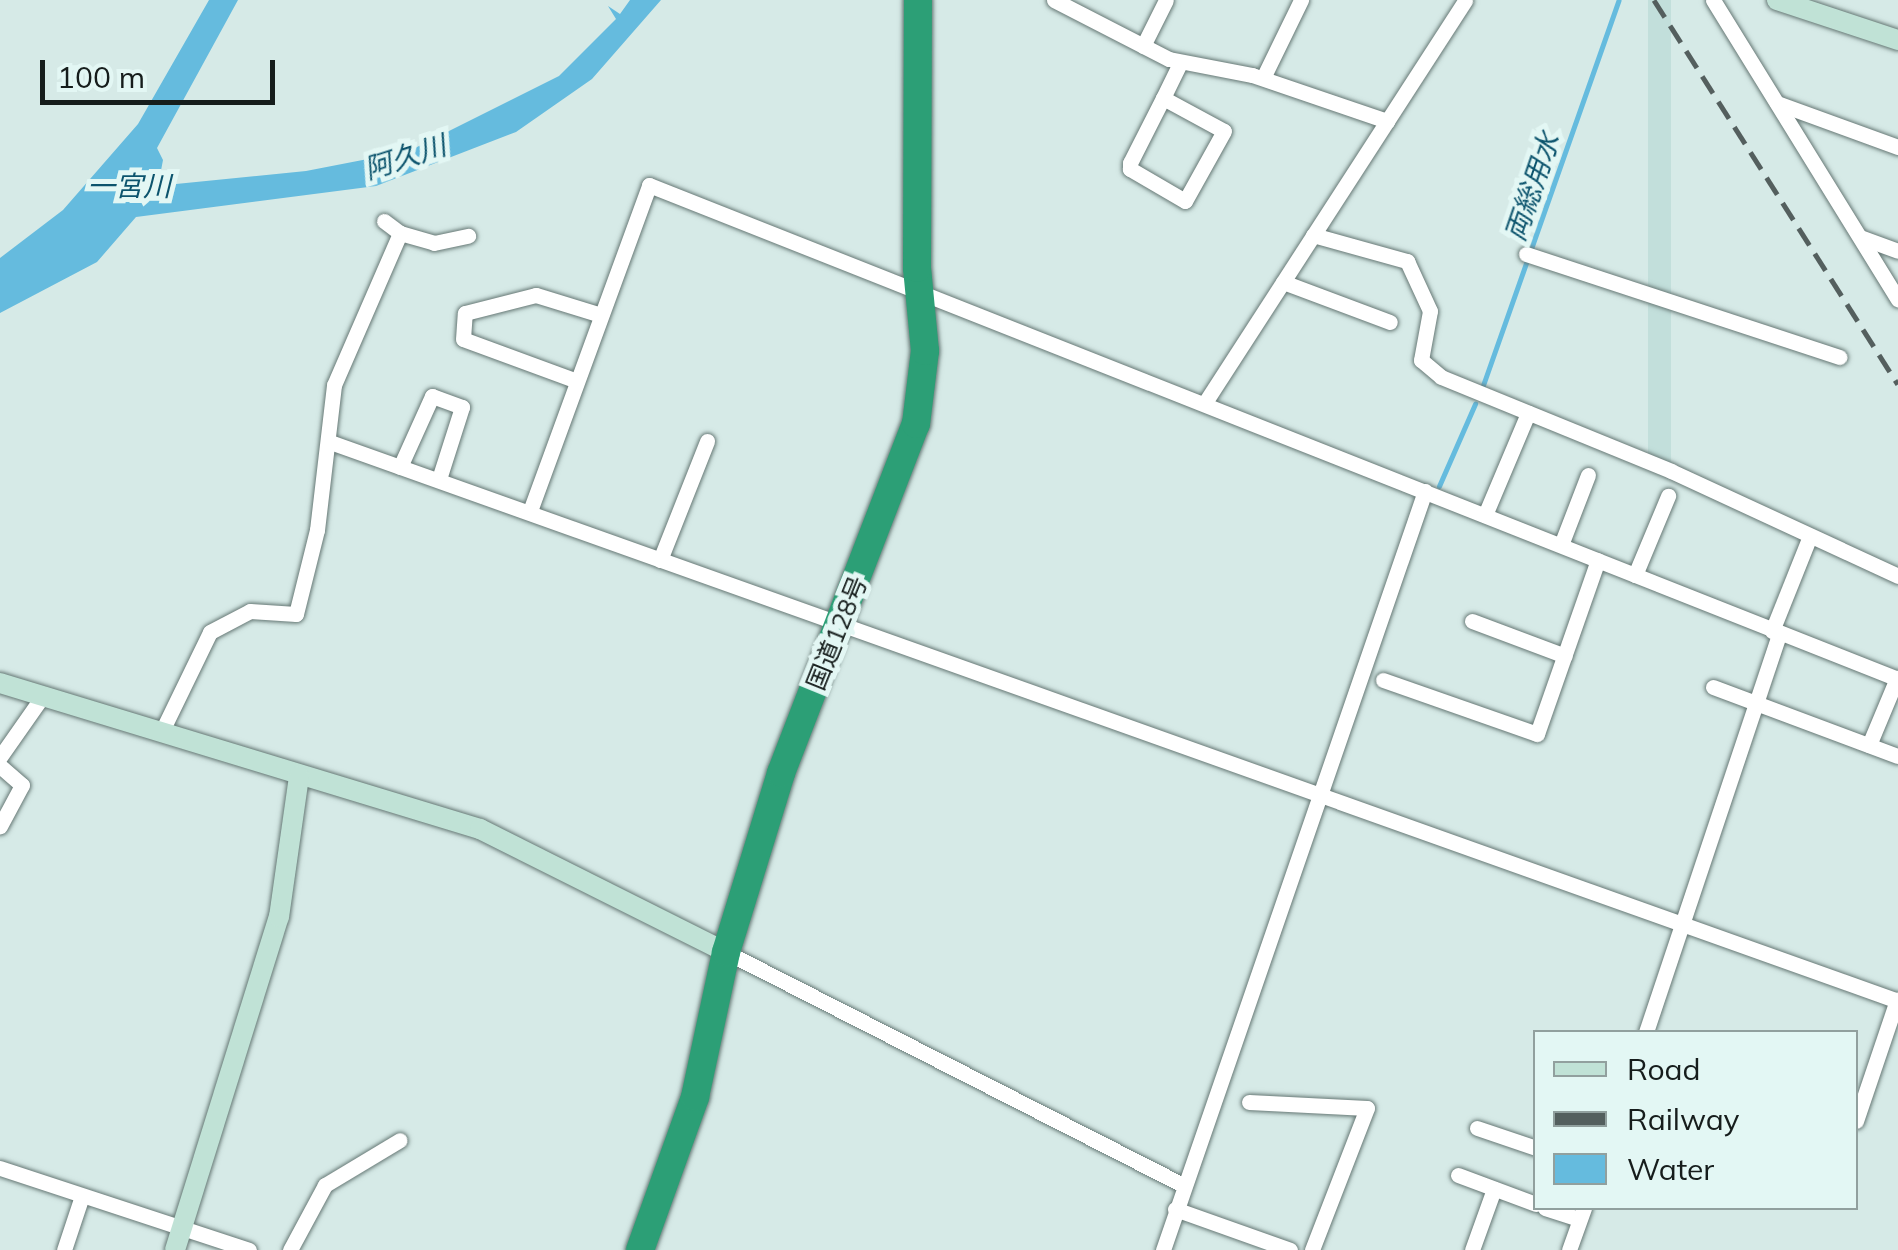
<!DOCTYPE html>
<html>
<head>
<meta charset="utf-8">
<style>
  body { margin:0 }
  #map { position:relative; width:1898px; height:1250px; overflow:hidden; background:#d6eae7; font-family:Mulish,"Noto Sans JP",sans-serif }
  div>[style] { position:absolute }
  .built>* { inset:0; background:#c2dfdb; transform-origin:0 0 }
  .water>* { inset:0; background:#65bbde }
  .stream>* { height:5px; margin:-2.5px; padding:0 2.5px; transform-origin:2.5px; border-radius:2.5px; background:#65bbde }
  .roads { filter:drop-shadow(0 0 2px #667875) drop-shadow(0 0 2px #667875) }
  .street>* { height:15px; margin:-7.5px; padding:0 7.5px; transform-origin:7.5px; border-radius:7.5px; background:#fff }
  .secondary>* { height:20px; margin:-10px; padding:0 10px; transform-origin:10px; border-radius:10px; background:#c0e2d6 }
  .highway>* { height:28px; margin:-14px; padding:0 14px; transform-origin:14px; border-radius:14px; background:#2c9f76 }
  .rail>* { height:5px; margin-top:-2.5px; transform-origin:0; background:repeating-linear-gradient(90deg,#545f5e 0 20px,transparent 0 30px) }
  span { translate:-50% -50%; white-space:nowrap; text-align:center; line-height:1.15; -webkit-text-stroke:10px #e3f7f4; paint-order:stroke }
  .street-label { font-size:25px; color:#161d1c }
  .water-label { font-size:28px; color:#0c546d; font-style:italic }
  .legend { position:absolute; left:1533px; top:1030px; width:325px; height:180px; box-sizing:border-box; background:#e3f7f4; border:2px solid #91a09e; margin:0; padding:12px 18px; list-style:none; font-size:30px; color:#161d1c }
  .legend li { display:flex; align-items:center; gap:20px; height:50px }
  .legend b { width:50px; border:2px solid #91a09e }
  .scale { position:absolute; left:40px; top:60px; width:235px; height:45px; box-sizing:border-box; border:5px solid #161d1c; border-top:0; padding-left:12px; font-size:30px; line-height:35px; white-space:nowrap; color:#161d1c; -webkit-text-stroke:8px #e3f7f4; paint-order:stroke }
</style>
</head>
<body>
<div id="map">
  <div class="built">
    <i style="left:1648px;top:0;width:23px;height:467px"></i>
  </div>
  <div class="water">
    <i style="clip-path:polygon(209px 0,238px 0,157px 148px,163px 160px,159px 181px,166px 185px,306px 171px,409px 151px,559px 76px,616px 19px,608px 6px,620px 14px,630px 0,661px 0,592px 79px,516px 132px,376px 186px,136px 217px,97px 262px,0 313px,0 258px,63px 210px,138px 124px)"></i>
  </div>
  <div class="stream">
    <i style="left:1482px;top:388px;width:411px;rotate:-70.6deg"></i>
    <i style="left:1439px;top:486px;width:90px;rotate:-66.3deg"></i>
  </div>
  <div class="roads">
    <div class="street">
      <i style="left:1054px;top:0;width:129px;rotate:27.2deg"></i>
      <i style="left:1169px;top:59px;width:85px;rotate:10.9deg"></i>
      <i style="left:1252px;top:75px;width:143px;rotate:18.8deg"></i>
      <i style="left:1713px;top:0;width:352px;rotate:58.3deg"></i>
      <i style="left:1143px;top:46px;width:51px;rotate:-63.4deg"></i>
      <i style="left:1263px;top:78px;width:87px;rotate:-64deg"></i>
      <i style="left:1163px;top:98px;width:69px;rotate:28.4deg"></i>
      <i style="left:1224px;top:131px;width:80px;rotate:119.1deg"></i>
      <i style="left:1185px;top:201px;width:64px;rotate:-149.8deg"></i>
      <i style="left:1130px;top:169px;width:6px;rotate:-90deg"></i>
      <i style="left:1130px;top:163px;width:73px;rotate:-63.1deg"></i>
      <i style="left:1163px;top:98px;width:39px;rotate:-64deg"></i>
      <i style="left:1777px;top:103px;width:129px;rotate:20deg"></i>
      <i style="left:384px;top:221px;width:20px;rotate:37deg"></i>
      <i style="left:1313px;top:235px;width:98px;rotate:15.5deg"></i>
      <i style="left:1407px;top:261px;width:55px;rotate:65.3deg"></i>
      <i style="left:1430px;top:311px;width:50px;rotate:100.4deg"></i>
      <i style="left:1421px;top:360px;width:26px;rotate:40deg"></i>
      <i style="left:1441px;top:377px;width:248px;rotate:22.2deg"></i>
      <i style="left:1671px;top:471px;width:250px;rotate:24.8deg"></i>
      <i style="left:1860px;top:237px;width:40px;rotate:20.2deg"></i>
      <i style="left:1526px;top:254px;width:330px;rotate:18.2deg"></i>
      <i style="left:1283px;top:282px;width:114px;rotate:20.5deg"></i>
      <i style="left:577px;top:381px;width:121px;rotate:-159.8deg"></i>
      <i style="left:463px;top:339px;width:26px;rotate:-86deg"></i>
      <i style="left:465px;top:313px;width:73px;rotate:-14.2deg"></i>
      <i style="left:536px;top:295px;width:68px;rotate:17.1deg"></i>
      <i style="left:1206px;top:401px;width:477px;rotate:-57.1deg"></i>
      <i style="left:330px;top:442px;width:1665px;rotate:19.62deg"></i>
      <i style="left:400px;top:467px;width:78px;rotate:-65.7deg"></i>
      <i style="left:432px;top:396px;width:32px;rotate:20deg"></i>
      <i style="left:462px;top:407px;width:76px;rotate:107.7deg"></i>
      <i style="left:530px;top:511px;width:347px;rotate:-69.9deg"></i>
      <i style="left:649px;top:185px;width:1343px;rotate:21.58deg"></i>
      <i style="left:1485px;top:515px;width:111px;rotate:-67.1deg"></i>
      <i style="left:1561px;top:545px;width:75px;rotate:-68.9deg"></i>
      <i style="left:660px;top:560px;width:128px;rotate:-68.4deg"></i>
      <i style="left:1635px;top:575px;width:86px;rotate:-67.3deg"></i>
      <i style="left:1472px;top:621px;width:99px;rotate:20.6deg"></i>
      <i style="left:1772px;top:631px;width:102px;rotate:-68.2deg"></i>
      <i style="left:1383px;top:680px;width:163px;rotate:19.3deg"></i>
      <i style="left:1537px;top:734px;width:184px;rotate:-70.7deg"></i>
      <i style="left:1713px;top:687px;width:197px;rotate:20.5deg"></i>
      <i style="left:161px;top:733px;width:112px;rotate:-64.1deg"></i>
      <i style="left:210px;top:632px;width:45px;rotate:-27.7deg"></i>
      <i style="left:250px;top:611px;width:46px;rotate:3.7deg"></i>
      <i style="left:296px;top:614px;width:87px;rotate:-76deg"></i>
      <i style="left:317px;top:530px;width:146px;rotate:-83.3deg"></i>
      <i style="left:334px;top:385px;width:166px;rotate:-66.5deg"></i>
      <i style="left:400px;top:233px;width:35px;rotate:16deg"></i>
      <i style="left:434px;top:243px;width:35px;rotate:-12deg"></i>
      <i style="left:1869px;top:745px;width:73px;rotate:-67.3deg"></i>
      <i style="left:0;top:757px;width:73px;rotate:-55deg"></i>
      <i style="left:0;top:766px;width:29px;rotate:41deg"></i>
      <i style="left:22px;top:785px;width:47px;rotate:118.2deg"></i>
      <i style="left:726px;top:952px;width:511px;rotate:27.02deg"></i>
      <i style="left:1646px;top:1032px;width:419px;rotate:-71.5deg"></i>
      <i style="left:1249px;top:1102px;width:118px;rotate:2.9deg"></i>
      <i style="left:1367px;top:1108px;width:152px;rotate:111.2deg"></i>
      <i style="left:1856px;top:1121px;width:128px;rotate:-71.3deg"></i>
      <i style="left:1477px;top:1128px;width:62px;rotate:18.7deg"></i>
      <i style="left:0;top:1168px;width:262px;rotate:18.2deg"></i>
      <i style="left:1458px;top:1175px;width:83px;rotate:20.4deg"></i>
      <i style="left:1545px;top:1208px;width:36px;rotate:18deg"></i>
      <i style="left:1175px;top:1209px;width:122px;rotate:19.6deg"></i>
      <i style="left:64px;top:1250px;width:57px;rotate:-71.6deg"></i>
      <i style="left:290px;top:1250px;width:74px;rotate:-61.7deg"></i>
      <i style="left:325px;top:1185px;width:87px;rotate:-31deg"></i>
      <i style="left:1163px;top:1250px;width:803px;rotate:-70.96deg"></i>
      <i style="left:1472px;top:1250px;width:65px;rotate:-70.2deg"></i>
      <i style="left:1569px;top:1250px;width:45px;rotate:-70.3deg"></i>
    </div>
    <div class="secondary">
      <i style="left:1777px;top:0;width:127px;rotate:18.3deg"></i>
      <i style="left:0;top:683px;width:502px;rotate:16.92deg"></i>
      <i style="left:480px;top:829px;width:275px;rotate:26.6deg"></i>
      <i style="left:175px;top:1250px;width:349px;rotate:-72.7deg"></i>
      <i style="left:279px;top:917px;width:142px;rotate:-81.9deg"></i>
    </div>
    <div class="highway">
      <i style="left:640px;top:1250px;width:163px;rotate:-70.2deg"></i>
      <i style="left:695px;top:1097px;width:148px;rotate:-77.9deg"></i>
      <i style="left:726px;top:952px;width:187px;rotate:-72.9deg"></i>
      <i style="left:781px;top:773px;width:374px;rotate:-68.9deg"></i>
      <i style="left:916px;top:424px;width:74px;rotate:-83deg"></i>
      <i style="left:925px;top:351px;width:83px;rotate:-95.5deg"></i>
      <i style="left:917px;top:268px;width:268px;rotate:-89.8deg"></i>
    </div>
  </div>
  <div class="rail">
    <i style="left:1654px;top:0;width:455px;rotate:57.6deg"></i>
  </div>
  <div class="street-label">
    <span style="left:837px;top:633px;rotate:-68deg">国道128号</span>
  </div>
  <div class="water-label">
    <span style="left:405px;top:157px;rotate:-18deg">阿久川</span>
    <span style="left:129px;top:186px">一宮川</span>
    <span style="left:1532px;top:187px;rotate:-71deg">両総用水</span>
  </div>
  <ul class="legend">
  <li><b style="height:12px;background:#c0e2d6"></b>Road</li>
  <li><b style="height:12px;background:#545f5e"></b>Railway</li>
  <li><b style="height:28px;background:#65bbde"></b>Water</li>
  </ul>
  <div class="scale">100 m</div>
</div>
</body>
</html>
